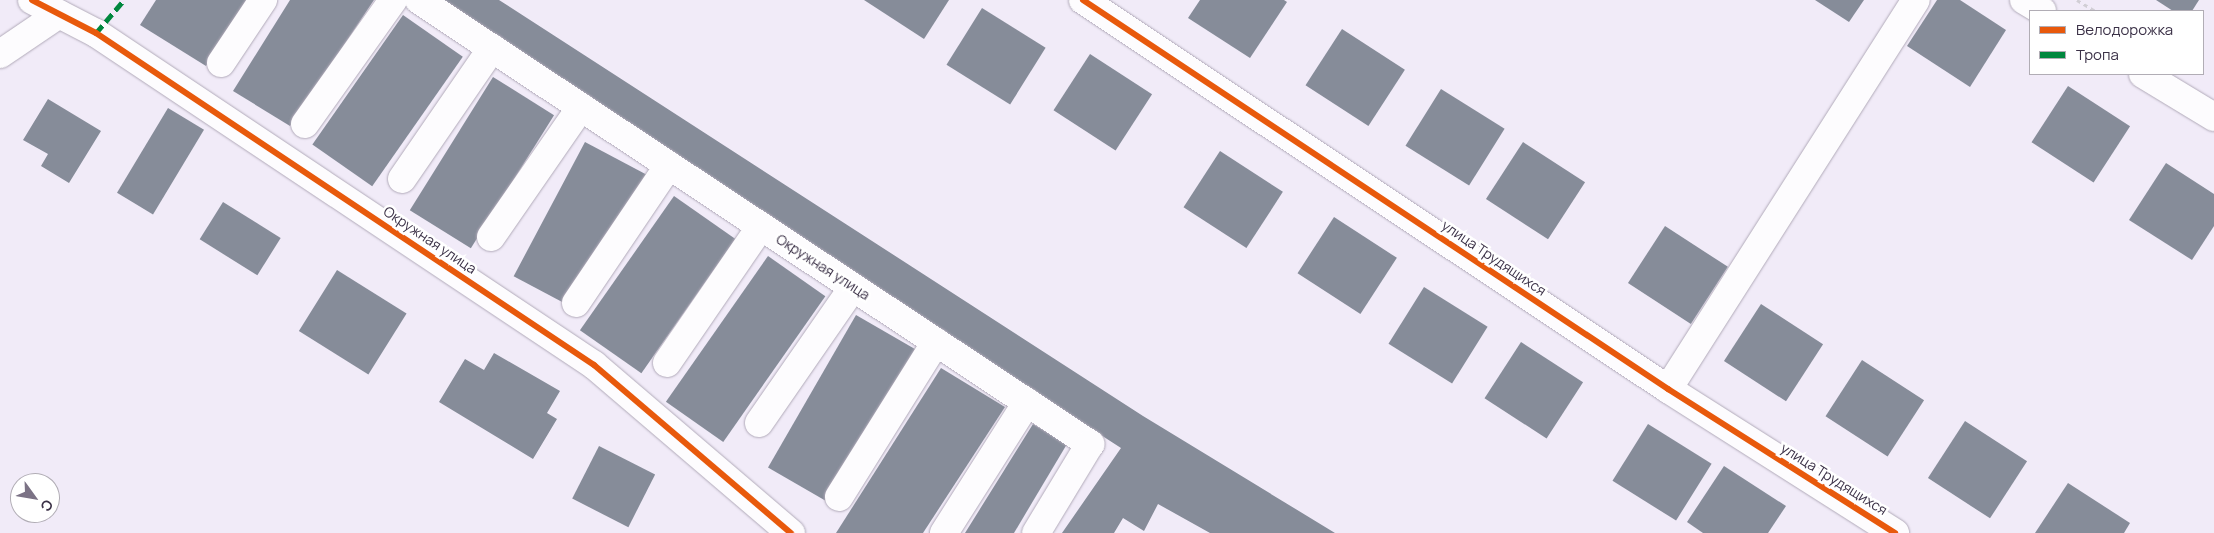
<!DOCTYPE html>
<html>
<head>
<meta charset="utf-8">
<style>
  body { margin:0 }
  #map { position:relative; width:2214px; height:533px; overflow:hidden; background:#f1ebf8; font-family:Manrope,sans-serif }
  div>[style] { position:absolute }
  .building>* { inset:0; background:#868c99; transform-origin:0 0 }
  .path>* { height:3px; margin-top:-1.5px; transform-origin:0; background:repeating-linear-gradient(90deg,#d1ced5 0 4px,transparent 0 8px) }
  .roads { filter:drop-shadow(0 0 1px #b1aab9) drop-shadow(0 0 1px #b1aab9) }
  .minor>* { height:28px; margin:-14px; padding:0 14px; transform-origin:14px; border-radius:14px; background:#fdfcfe }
  .quiet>* { height:5px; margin-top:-2.5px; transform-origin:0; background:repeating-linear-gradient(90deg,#00873e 0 10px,transparent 0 15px) }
  .cycleway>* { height:6px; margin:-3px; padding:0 3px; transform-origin:3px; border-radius:3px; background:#e8590c }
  span { translate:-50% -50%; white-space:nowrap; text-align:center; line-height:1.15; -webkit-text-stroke:5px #fff; paint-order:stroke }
  .street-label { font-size:14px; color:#3b3147 }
  .legend { position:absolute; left:2029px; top:10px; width:175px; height:65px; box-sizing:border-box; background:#fff; border:1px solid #b1adb5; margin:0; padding:6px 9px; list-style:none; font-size:15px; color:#3b3147 }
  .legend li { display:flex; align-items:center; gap:10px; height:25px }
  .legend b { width:25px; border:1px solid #b1adb5 }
  .north { position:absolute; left:10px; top:473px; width:50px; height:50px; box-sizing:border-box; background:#fff; border:1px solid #b1adb5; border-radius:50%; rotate:122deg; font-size:14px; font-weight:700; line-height:20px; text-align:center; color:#3b3147 }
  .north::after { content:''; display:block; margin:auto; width:18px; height:22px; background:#7b7285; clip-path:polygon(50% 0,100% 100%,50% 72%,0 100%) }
</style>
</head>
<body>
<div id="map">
  <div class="building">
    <i style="clip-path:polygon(156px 0,248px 0,206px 66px,140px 25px)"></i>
    <i style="clip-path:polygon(290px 0,374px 0,290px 126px,233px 91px)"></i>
    <i style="clip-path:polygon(426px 0,499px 0,1143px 416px,1335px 533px,1210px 533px,1158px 504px,1144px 531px,1123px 518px,1114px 533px,1062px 533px,1121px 448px)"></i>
    <i style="clip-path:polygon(864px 0,949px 0,924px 39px)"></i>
    <i style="clip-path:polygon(1200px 0,1284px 0,1287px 2px,1250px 58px,1188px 18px)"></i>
    <i style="clip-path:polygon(1815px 0,1864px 0,1849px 22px)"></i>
    <i style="clip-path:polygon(1937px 0,1960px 0,2006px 30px,1970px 87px,1907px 46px)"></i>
    <i style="clip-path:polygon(2156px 0,2199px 0,2192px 11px,2173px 11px)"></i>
    <i style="left:982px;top:8px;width:75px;height:67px;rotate:32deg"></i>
    <i style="left:403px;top:15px;width:73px;height:158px;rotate:35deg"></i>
    <i style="left:1342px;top:29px;width:75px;height:67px;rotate:33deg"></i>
    <i style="left:1090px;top:54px;width:74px;height:67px;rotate:33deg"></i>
    <i style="left:493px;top:77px;width:72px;height:157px;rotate:32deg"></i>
    <i style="left:2068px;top:86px;width:74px;height:67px;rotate:33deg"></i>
    <i style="left:1441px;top:89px;width:75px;height:67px;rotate:32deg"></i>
    <i style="clip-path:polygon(48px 99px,101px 131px,69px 183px,41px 166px,48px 154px,23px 140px)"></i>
    <i style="left:168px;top:108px;width:42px;height:99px;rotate:31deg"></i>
    <i style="left:585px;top:142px;width:71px;height:152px;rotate:28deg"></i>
    <i style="left:1523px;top:142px;width:74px;height:68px;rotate:33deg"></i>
    <i style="left:1220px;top:151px;width:75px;height:67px;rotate:33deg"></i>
    <i style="clip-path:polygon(2166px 163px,2214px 194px,2214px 226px,2192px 260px,2129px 220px)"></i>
    <i style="left:674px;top:196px;width:75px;height:164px;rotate:35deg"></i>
    <i style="left:223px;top:202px;width:68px;height:44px;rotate:32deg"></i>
    <i style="left:1334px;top:217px;width:75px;height:67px;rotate:33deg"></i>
    <i style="left:1665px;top:226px;width:75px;height:68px;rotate:33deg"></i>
    <i style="left:768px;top:256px;width:70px;height:178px;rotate:35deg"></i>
    <i style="left:337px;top:270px;width:82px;height:72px;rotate:32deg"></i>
    <i style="left:1424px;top:287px;width:75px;height:67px;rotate:32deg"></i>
    <i style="left:1761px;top:304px;width:74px;height:68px;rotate:33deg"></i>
    <i style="left:856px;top:315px;width:70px;height:176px;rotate:30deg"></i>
    <i style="left:1521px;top:342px;width:74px;height:67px;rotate:33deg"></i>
    <i style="clip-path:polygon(494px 353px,560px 391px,547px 413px,557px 419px,533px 459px,439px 402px,465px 359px,484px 370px)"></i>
    <i style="left:1862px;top:360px;width:74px;height:67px;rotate:33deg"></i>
    <i style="clip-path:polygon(941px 368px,1005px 407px,923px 533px,836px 533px)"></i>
    <i style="left:1965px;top:421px;width:74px;height:68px;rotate:33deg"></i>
    <i style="clip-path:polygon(1033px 424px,1067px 444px,1014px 533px,965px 533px)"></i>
    <i style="left:1648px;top:424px;width:75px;height:67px;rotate:32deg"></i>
    <i style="left:599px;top:446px;width:63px;height:59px;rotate:27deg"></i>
    <i style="clip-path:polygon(1724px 466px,1786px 506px,1768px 533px,1703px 533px,1687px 522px)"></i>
    <i style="clip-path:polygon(2068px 483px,2130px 523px,2124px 533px,2035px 533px)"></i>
  </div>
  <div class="path">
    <i style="left:2077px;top:0;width:21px;rotate:31deg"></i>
  </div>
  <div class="roads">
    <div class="minor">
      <i style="left:32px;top:0;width:72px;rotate:27.3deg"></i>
      <i style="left:96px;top:33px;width:599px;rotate:33.69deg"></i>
      <i style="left:594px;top:365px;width:259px;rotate:40.5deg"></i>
      <i style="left:419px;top:0;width:805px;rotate:33.49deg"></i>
      <i style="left:1090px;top:444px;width:104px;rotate:121.2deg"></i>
      <i style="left:1083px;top:0;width:703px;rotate:33.62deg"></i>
      <i style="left:1668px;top:389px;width:269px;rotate:32.4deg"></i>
      <i style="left:2024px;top:0;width:21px;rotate:31deg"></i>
      <i style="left:0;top:54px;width:71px;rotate:-34.1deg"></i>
      <i style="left:221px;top:63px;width:76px;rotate:-56.3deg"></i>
      <i style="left:2143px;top:74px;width:83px;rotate:31.2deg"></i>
      <i style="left:305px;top:124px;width:152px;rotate:-54.6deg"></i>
      <i style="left:402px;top:179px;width:159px;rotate:-55.5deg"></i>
      <i style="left:491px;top:237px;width:158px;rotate:-55.3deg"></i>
      <i style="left:576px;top:303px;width:166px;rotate:-56deg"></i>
      <i style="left:667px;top:363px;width:166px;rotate:-55.5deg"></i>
      <i style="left:1668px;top:389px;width:461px;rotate:-57.5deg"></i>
      <i style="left:759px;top:423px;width:165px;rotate:-55.3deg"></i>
      <i style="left:839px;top:497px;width:183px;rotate:-58deg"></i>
      <i style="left:944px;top:533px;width:155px;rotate:-57.6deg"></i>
    </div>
  </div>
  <div class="quiet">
    <i style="left:96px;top:33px;width:43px;rotate:-49.7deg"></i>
  </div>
  <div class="cycleway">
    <i style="left:32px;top:0;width:72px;rotate:27.3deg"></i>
    <i style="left:96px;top:33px;width:599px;rotate:33.69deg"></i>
    <i style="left:594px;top:365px;width:259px;rotate:40.5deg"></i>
    <i style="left:1083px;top:0;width:703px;rotate:33.62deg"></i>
    <i style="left:1668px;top:389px;width:269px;rotate:32.4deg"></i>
  </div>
  <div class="street-label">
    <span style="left:430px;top:240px;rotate:34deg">Окружная улица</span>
    <span style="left:1494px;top:258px;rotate:34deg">улица Трудящихся</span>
    <span style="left:823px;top:267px;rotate:33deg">Окружная улица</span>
    <span style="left:1834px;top:479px;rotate:32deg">улица Трудящихся</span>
  </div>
  <ul class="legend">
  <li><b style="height:6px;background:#e8590c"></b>Велодорожка</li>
  <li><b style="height:6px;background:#00873e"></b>Тропа</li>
  </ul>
  <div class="north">С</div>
</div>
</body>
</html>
